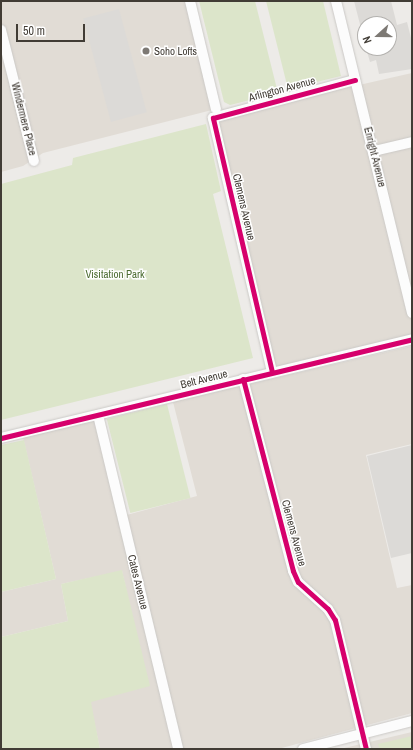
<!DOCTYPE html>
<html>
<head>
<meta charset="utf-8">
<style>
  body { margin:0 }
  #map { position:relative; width:413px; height:750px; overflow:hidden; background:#edebe8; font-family:"Archivo Narrow",sans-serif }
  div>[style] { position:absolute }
  .residential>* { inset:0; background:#e1dcd5 }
  .green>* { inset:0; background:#dce5ca; transform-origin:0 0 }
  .parking>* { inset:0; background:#dcdad7; transform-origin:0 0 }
  .roads { filter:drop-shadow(0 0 1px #cbc9c6) drop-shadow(0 0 1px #cbc9c6) }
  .minor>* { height:10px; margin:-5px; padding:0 5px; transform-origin:5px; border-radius:5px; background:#fcfcfc }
  .cycleway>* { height:5px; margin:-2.5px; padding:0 2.5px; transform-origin:2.5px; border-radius:2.5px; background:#d6006c }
  .dots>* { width:11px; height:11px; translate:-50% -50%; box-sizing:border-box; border:2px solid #fff; border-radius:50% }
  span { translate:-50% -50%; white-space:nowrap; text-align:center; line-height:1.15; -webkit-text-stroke:3px #fff; paint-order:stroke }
  .poi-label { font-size:11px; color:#413c35 }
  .left { translate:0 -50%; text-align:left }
  .street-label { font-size:11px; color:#413c35 }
  .park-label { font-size:11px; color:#4b6b30 }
  .frame { position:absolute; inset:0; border:2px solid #413c35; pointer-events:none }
  .north { position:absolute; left:357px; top:16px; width:40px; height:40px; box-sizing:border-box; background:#fff; border:1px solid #b3b1ae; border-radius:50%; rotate:249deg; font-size:11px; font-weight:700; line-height:16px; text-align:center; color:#413c35 }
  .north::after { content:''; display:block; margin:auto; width:14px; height:18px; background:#7d7974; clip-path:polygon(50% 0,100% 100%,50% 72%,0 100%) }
  .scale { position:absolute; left:16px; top:24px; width:69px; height:18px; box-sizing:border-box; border:2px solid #413c35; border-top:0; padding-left:5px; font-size:12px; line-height:14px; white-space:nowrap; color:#413c35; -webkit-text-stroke:3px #fff; paint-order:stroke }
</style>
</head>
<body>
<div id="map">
  <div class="residential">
    <i style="clip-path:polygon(1px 1px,187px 1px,216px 109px,43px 153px,23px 166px,1px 172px)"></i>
    <i style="clip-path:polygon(412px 73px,412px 339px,272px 372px,213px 118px)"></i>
    <i style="clip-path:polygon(412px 346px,412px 444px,366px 455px,397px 588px,412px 585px,412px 713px,278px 749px,100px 749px,90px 702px,131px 611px,122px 571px,61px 584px,68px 621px,1px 637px,1px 592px,56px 579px,22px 433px,98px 415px,123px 516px,197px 496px,173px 402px)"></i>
    <i style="clip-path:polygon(412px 732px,412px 749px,340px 749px)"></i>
  </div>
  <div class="green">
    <i style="clip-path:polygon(199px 1px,255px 1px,278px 93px,230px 105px,224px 102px)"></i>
    <i style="clip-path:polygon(266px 1px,323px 1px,341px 76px,288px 89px)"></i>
    <i style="clip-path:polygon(206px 124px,221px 191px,213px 194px,253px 358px,1px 420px,1px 184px,72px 165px,73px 158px)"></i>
    <i style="left:167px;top:404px;width:97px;height:62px;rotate:76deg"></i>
    <i style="clip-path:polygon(24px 440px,56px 579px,1px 592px,1px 445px)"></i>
    <i style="clip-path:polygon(122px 570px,150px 686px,91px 702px,100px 749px,1px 749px,1px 637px,68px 621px,61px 584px)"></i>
    <i style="clip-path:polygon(412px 736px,412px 749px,380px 749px,378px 744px)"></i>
  </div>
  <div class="parking">
    <i style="clip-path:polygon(354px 1px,391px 1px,397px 25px,407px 22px,412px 42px,412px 69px,379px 74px,376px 60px,370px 62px,366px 48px,389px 48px,389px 24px,365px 24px,365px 44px)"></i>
    <i style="left:119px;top:9px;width:107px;height:37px;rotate:75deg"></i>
    <i style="clip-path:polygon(412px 445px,412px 553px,391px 558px,367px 456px)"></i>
  </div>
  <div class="roads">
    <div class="minor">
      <i style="left:190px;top:1px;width:111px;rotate:76.5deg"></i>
      <i style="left:336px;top:1px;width:321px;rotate:76.3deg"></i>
      <i style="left:1px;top:30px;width:135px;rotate:75.9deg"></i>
      <i style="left:374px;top:151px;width:39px;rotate:-13deg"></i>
      <i style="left:272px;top:372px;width:261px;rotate:-103.1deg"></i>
      <i style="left:213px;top:118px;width:147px;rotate:-15deg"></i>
      <i style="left:243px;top:379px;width:198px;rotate:75.4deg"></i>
      <i style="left:293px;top:571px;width:12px;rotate:66deg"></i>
      <i style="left:298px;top:582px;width:40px;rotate:42deg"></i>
      <i style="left:328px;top:609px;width:13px;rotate:58deg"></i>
      <i style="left:335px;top:620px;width:133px;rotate:76.5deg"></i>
      <i style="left:98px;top:415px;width:343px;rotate:76.5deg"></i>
      <i style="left:1px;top:438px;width:423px;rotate:-13.5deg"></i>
      <i style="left:303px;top:749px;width:113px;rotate:-14.4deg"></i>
    </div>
  </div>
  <div class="cycleway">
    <i style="left:272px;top:372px;width:261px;rotate:-103.1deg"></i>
    <i style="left:213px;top:118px;width:147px;rotate:-15deg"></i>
    <i style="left:243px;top:379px;width:198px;rotate:75.4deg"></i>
    <i style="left:293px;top:571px;width:12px;rotate:66deg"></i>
    <i style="left:298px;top:582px;width:40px;rotate:42deg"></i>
    <i style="left:328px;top:609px;width:13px;rotate:58deg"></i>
    <i style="left:335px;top:620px;width:133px;rotate:76.5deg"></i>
    <i style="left:1px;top:438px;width:423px;rotate:-13.5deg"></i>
  </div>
  <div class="dots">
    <i style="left:146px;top:51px;background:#7d7974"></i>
  </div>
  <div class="poi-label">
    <span class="left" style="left:154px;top:51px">Soho Lofts</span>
  </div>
  <div class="street-label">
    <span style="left:282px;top:89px;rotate:-15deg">Arlington Avenue</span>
    <span style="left:24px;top:119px;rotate:76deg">Windermere Place</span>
    <span style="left:375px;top:157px;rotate:76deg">Enright Avenue</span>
    <span style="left:244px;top:207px;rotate:77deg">Clemens Avenue</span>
    <span style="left:204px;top:379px;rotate:-14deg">Belt Avenue</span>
    <span style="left:294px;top:533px;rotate:75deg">Clemens Avenue</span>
    <span style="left:138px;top:582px;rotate:76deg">Cates Avenue</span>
  </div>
  <div class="park-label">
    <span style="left:115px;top:274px">Visitation Park</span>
  </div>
  <div class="frame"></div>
  <div class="north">N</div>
  <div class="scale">50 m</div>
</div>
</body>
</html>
